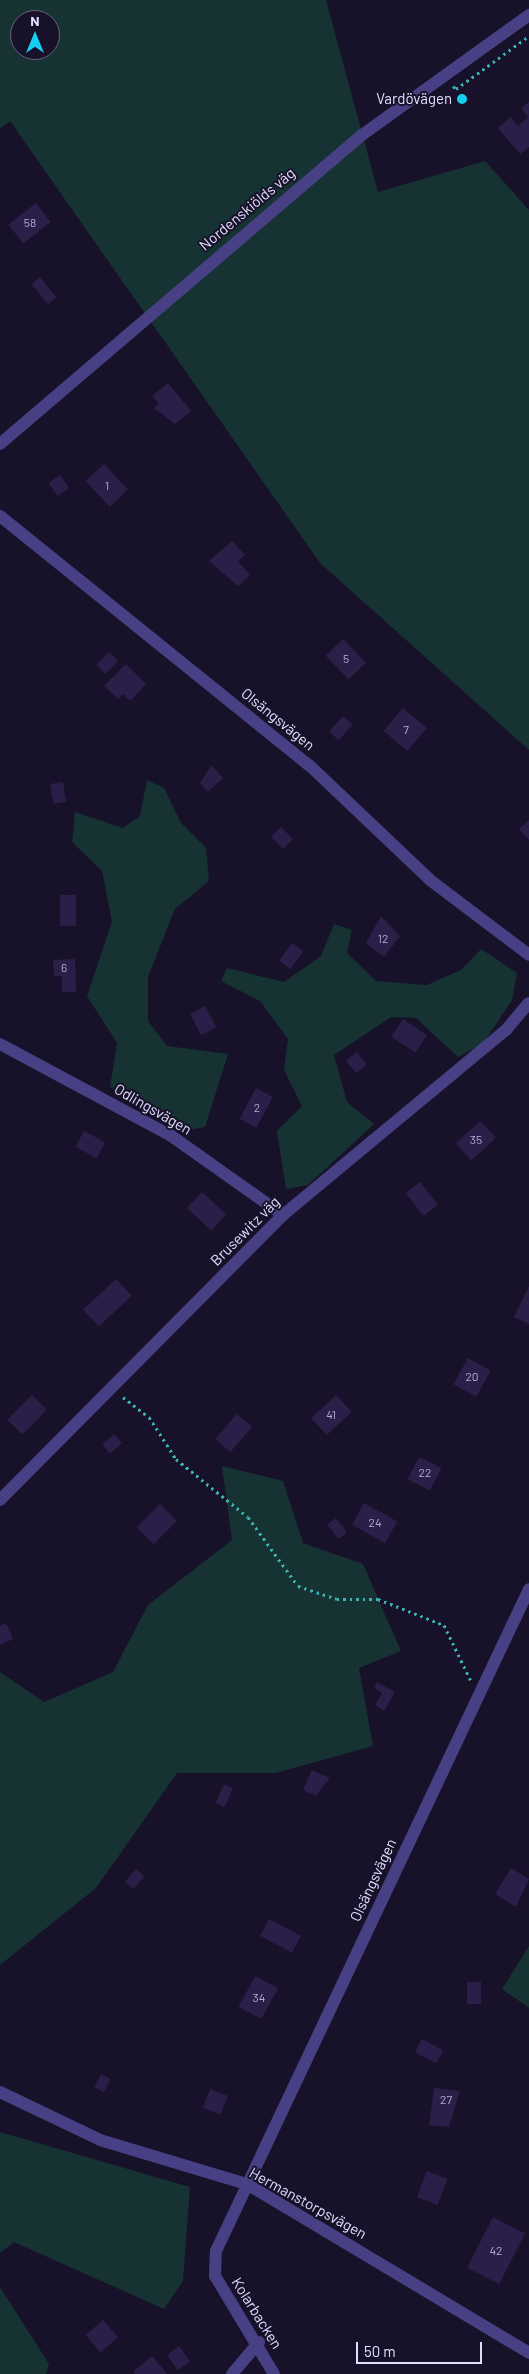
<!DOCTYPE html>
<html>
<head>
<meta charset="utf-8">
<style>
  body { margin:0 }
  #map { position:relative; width:529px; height:2374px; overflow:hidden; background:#171229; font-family:Barlow,sans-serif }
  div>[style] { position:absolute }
  .green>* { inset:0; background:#163232 }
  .building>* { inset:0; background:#2a1f48; transform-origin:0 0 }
  .path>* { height:3px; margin-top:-1.5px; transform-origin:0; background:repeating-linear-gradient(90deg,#39b4b3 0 2.5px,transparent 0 6.5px) }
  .minor>* { height:12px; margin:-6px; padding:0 6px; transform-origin:6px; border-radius:6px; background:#474084 }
  .dots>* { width:14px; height:14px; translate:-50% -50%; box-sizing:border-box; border:2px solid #171229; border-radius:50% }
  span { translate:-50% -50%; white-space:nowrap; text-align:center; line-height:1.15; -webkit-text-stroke:4px #171229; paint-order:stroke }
  .number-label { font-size:12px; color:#b3add0 }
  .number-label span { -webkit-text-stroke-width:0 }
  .poi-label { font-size:15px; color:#e1dcfd }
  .right { translate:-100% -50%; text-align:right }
  .street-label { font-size:15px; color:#e1dcfd }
  .north { position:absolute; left:10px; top:10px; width:50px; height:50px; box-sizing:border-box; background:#171229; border:1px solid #68637e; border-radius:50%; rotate:0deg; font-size:14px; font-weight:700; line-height:20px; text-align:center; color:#e1dcfd }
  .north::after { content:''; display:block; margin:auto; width:18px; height:22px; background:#15cef0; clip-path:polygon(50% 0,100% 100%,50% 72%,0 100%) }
  .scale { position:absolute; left:356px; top:2342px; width:126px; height:22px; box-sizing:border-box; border:2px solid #e1dcfd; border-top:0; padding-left:6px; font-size:15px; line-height:18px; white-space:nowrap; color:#e1dcfd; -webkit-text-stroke:4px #171229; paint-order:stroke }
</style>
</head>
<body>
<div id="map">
  <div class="green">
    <i style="clip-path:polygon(evenodd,0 0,326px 0,378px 192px,485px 161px,529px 210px,529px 750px,320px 563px,10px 121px,0 129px,0 0,20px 20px,50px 20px,50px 50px,20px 50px,20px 20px)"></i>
    <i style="clip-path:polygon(147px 780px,164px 788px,181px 823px,206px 848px,209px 881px,175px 909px,148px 977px,148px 1021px,167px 1046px,228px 1054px,205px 1127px,181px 1131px,110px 1087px,117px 1043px,87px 996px,112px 922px,102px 871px,72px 842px,75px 812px,123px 828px,140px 816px)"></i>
    <i style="clip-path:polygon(334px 924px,352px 930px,347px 953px,376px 981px,427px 985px,461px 970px,481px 949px,517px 973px,512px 1000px,483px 1044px,458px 1057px,416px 1018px,391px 1017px,334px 1055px,347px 1102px,374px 1124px,308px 1185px,286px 1189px,277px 1131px,302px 1106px,284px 1070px,288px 1039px,260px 1001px,221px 981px,227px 968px,284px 982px,321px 956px)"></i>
    <i style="clip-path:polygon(222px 1466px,283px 1481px,303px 1543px,363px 1564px,401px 1651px,359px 1668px,373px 1746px,276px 1773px,177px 1773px,96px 1888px,0 1965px,0 1672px,44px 1702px,113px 1672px,148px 1605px,232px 1540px)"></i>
    <i style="clip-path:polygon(529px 1946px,529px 2008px,502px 1989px)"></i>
    <i style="clip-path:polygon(0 2132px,190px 2187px,183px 2281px,164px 2309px,14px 2242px,0 2253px)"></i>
    <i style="clip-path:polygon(0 2287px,49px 2364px,46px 2374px,0 2374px)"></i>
  </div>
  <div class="building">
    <i style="clip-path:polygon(529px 102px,529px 147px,520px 154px,498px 128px,511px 117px,518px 126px,528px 117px,521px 108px)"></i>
    <i style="left:36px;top:203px;width:24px;height:35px;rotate:52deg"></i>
    <i style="left:40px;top:277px;width:26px;height:11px;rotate:51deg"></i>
    <i style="clip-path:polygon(168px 383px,191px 411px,175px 424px,154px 408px,159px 404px,152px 396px)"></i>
    <i style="left:104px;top:464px;width:35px;height:25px;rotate:47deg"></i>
    <i style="left:60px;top:475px;width:16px;height:14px;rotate:55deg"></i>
    <i style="clip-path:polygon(232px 541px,245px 555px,238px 561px,250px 575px,238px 586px,209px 561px)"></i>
    <i style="left:343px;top:639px;width:33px;height:24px;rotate:46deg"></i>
    <i style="left:109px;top:652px;width:13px;height:18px;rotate:45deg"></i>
    <i style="clip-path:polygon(126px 664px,146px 684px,130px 701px,123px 694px,118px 699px,104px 686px)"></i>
    <i style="left:403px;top:708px;width:31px;height:30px;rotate:40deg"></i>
    <i style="left:343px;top:716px;width:13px;height:21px;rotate:42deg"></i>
    <i style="clip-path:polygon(211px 765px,223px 778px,208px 792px,200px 783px)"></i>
    <i style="left:63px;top:782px;width:20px;height:13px;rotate:81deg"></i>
    <i style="clip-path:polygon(529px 820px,529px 840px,519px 829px)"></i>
    <i style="left:281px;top:827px;width:17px;height:14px;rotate:45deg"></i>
    <i style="left:60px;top:895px;width:16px;height:31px"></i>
    <i style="clip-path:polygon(381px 916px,400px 936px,384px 957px,366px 943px)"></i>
    <i style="left:292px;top:943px;width:14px;height:22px;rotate:36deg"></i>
    <i style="clip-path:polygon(75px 959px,76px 992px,62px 992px,62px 976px,54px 976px,53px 960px)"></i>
    <i style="left:205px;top:1006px;width:24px;height:17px;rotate:62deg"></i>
    <i style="left:403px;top:1019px;width:29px;height:21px;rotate:34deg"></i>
    <i style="left:357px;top:1052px;width:16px;height:14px;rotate:52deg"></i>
    <i style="left:256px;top:1088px;width:19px;height:35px;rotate:28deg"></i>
    <i style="left:480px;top:1121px;width:23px;height:33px;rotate:47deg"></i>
    <i style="left:84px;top:1131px;width:24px;height:18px;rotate:28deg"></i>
    <i style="left:420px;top:1182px;width:29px;height:18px;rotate:52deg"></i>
    <i style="left:202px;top:1192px;width:33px;height:22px;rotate:43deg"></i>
    <i style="left:116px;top:1279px;width:23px;height:45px;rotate:47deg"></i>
    <i style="clip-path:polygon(529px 1286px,529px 1324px,514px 1317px)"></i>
    <i style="left:468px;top:1358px;width:26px;height:30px;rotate:29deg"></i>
    <i style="left:32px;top:1395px;width:21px;height:35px;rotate:45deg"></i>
    <i style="left:336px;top:1395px;width:23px;height:34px;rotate:47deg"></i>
    <i style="left:237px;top:1414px;width:20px;height:33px;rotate:41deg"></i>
    <i style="left:114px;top:1434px;width:12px;height:16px;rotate:48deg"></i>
    <i style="left:419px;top:1457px;width:25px;height:25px;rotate:27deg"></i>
    <i style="left:364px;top:1503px;width:38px;height:25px;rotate:29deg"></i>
    <i style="left:160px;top:1504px;width:24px;height:33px;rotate:45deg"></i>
    <i style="left:336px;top:1518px;width:18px;height:11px;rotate:52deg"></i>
    <i style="clip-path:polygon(6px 1623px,13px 1639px,0 1645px,0 1626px)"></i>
    <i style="clip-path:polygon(377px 1682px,395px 1692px,384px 1711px,375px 1705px,382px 1693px,374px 1688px)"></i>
    <i style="clip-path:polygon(312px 1770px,330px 1778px,316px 1796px,303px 1790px)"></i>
    <i style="left:224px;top:1784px;width:10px;height:21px;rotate:24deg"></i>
    <i style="clip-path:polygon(511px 1868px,529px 1879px,516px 1907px,495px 1894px)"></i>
    <i style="left:136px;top:1869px;width:11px;height:17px;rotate:41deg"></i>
    <i style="left:269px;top:1919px;width:36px;height:19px;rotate:28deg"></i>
    <i style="left:255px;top:1976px;width:26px;height:35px;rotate:28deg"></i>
    <i style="left:467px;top:1982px;width:14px;height:22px"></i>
    <i style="left:422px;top:2039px;width:24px;height:15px;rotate:28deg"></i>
    <i style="left:101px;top:2074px;width:11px;height:15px;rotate:27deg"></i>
    <i style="clip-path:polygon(434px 2088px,460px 2091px,449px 2127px,429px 2125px)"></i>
    <i style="left:210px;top:2089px;width:19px;height:20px;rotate:21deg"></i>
    <i style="left:427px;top:2171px;width:22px;height:28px;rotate:21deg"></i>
    <i style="left:493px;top:2217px;width:36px;height:57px;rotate:27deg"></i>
    <i style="left:103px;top:2320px;width:23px;height:23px;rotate:49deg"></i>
    <i style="left:179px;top:2346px;width:19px;height:15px;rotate:54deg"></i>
    <i style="clip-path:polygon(152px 2356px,167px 2374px,136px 2374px,133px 2372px)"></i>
  </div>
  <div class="path">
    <i style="left:453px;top:86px;width:4px;rotate:45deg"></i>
    <i style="left:456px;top:89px;width:90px;rotate:-36deg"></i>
    <i style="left:123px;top:1397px;width:33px;rotate:38deg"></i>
    <i style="left:149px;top:1417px;width:50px;rotate:57.3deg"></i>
    <i style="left:176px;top:1459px;width:92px;rotate:38.9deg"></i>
    <i style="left:248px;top:1517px;width:85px;rotate:54.1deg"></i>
    <i style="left:298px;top:1586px;width:41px;rotate:18.4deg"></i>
    <i style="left:337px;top:1599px;width:41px"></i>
    <i style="left:378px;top:1599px;width:71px;rotate:21.5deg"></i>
    <i style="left:444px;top:1625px;width:62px;rotate:64.3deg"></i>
  </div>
  <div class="minor">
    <i style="left:0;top:444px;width:476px;rotate:-40.5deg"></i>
    <i style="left:362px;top:135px;width:206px;rotate:-35.7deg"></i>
    <i style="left:0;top:516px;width:397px;rotate:38.9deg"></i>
    <i style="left:309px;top:765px;width:167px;rotate:43.5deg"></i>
    <i style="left:430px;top:880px;width:124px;rotate:37.1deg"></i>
    <i style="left:0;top:1044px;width:193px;rotate:28.2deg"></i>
    <i style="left:170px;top:1135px;width:138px;rotate:35.3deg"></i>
    <i style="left:0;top:1500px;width:402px;rotate:-45.2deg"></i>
    <i style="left:283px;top:1215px;width:290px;rotate:-39.7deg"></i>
    <i style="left:506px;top:1030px;width:35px;rotate:-50deg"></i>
    <i style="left:0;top:2092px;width:111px;rotate:25.6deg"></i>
    <i style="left:100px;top:2140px;width:153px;rotate:16.7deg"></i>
    <i style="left:247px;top:2184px;width:329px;rotate:30.9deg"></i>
    <i style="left:232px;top:2374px;width:42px;rotate:-49.8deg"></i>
    <i style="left:274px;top:2374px;width:114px;rotate:-121deg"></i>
    <i style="left:215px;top:2276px;width:25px;rotate:-88deg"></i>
    <i style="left:216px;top:2251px;width:732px;rotate:-64.69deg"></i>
  </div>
  <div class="dots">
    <i style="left:462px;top:99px;background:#15cef0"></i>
  </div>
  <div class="number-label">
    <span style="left:30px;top:223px">58</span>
    <span style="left:107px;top:486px">1</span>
    <span style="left:346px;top:659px">5</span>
    <span style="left:406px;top:730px">7</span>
    <span style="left:383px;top:939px">12</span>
    <span style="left:64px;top:968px">6</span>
    <span style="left:257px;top:1108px">2</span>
    <span style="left:476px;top:1140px">35</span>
    <span style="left:472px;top:1377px">20</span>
    <span style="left:331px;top:1415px">41</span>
    <span style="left:425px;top:1473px">22</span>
    <span style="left:375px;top:1523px">24</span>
    <span style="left:259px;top:1998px">34</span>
    <span style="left:446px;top:2100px">27</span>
    <span style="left:496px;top:2251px">42</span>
  </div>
  <div class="poi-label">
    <span class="right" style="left:452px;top:99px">Vardövägen</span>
  </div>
  <div class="street-label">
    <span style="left:247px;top:209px;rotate:-40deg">Nordenskiölds väg</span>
    <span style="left:278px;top:719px;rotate:39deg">Olsängsvägen</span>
    <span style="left:153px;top:1109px;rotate:30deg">Odlingsvägen</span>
    <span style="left:245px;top:1231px;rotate:-45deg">Brusewitz väg</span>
    <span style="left:373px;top:1880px;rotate:-65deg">Olsängsvägen</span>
    <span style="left:308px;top:2203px;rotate:29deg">Hermanstorpsvägen</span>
    <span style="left:257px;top:2313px;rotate:58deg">Kolarbacken</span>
  </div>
  <div class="north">N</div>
  <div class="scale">50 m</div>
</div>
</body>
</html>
